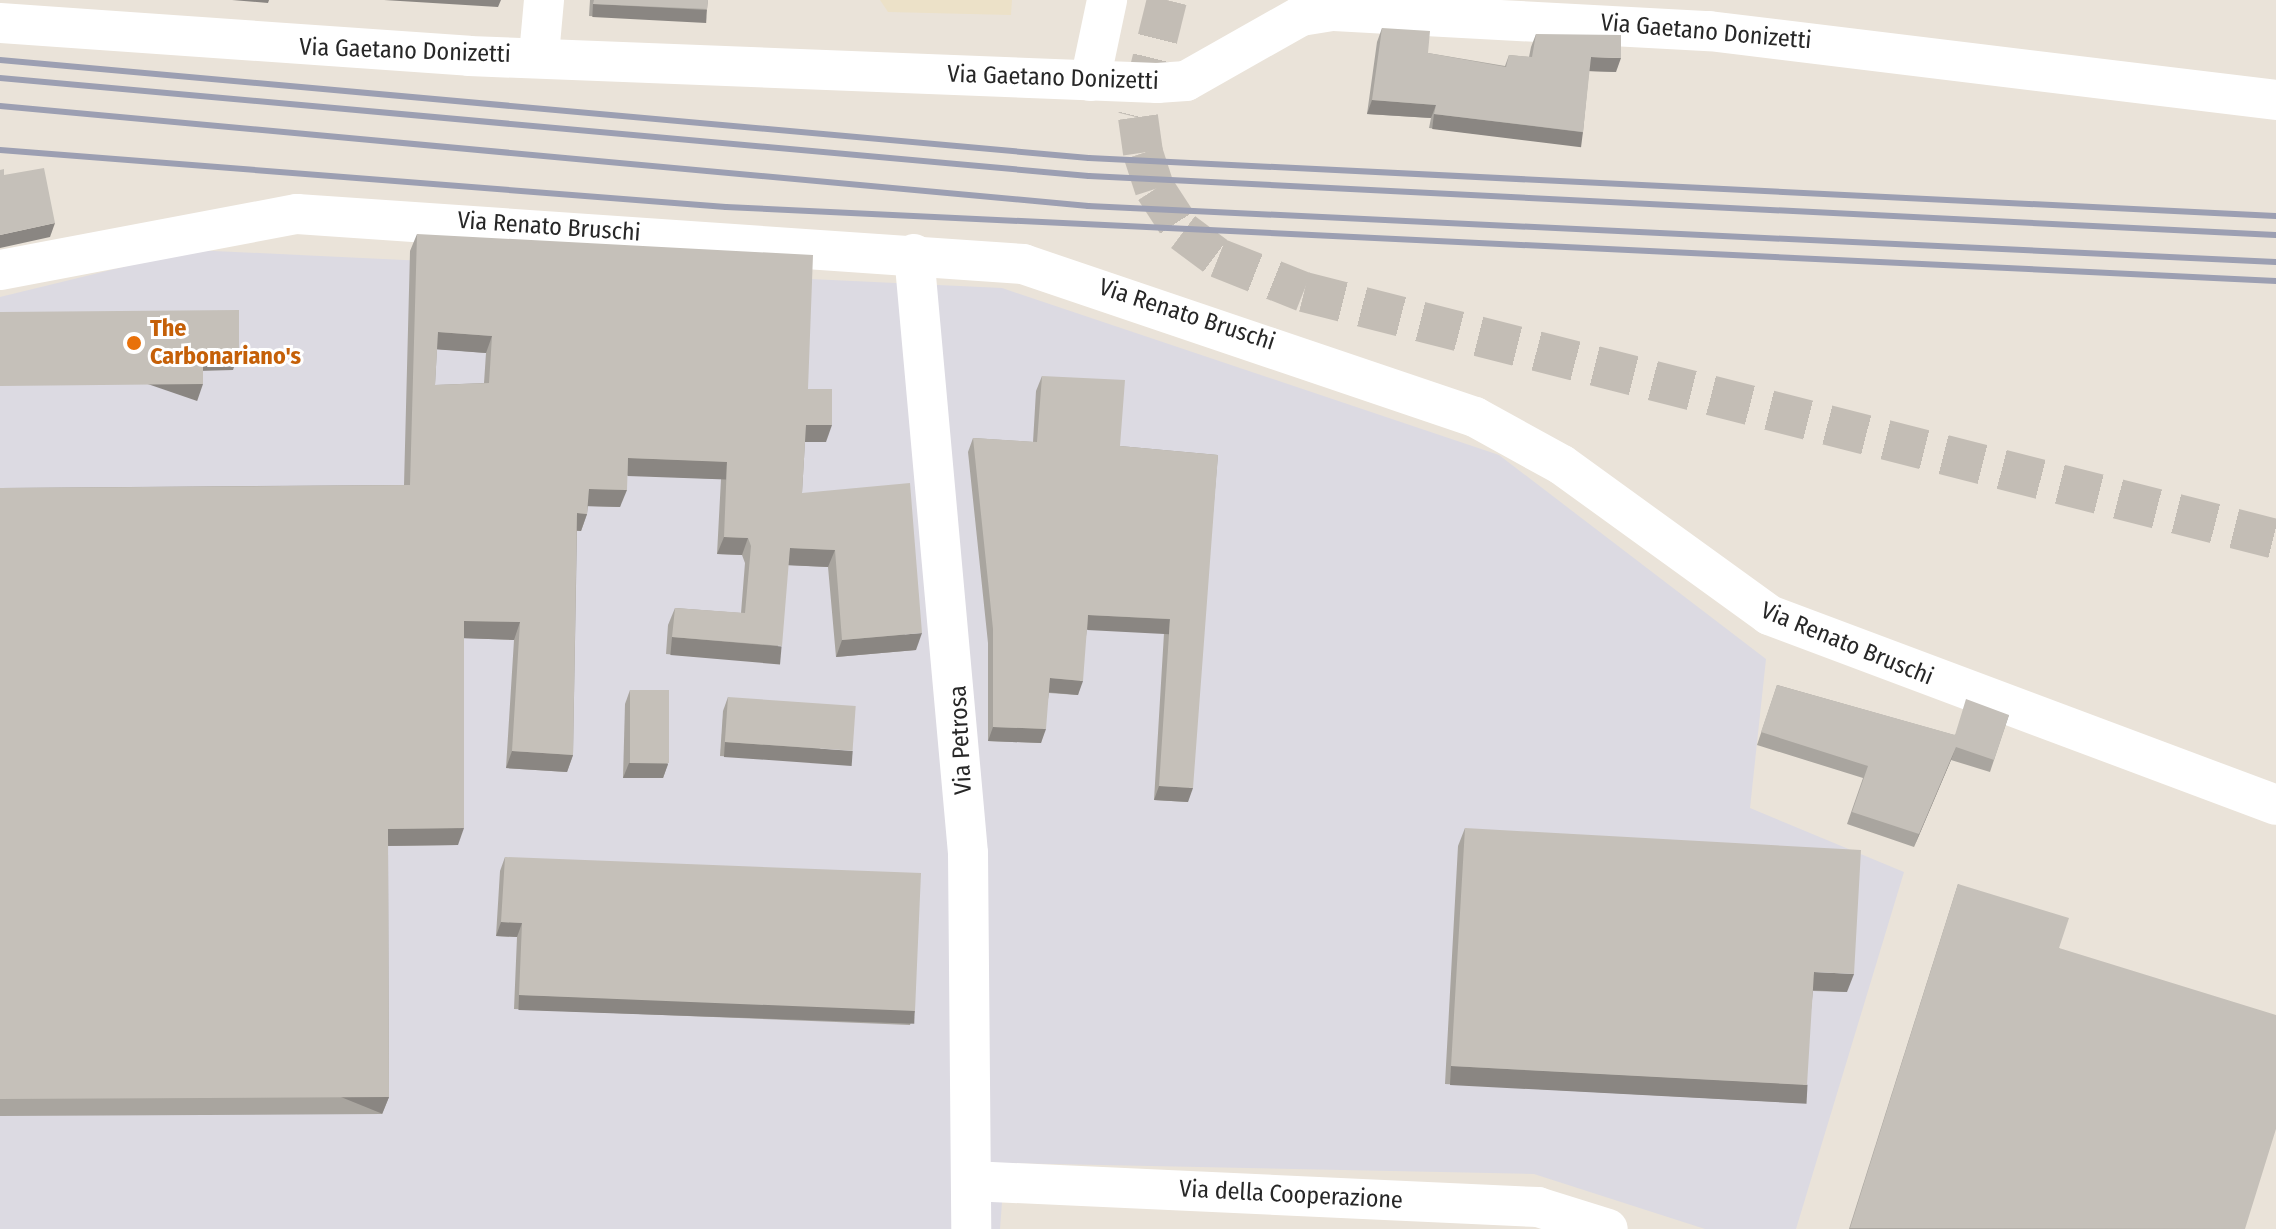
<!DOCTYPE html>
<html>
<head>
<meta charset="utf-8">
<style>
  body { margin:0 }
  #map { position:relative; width:2276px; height:1229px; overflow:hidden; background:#eae3d9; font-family:"Fira Sans Condensed",sans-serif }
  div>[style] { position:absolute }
  .industrial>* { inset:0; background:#dcdae2 }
  .education>* { inset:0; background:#ece1c8 }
  .minor-tunnel>* { height:40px; margin-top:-20px; transform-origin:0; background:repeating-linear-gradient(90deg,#c3bdb5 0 40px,transparent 0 60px) }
  .minor>* { height:40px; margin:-20px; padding:0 20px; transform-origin:20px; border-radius:20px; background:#fff }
  .rail>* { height:6px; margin:-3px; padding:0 3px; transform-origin:3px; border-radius:3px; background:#9c9fb2 }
  .wall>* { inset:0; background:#a9a59f }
  .shaded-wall>* { inset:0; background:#8a8682; transform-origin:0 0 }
  .building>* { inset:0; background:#c5c0b9; transform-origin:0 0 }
  .dots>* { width:22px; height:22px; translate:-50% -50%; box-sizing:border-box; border:4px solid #fff; border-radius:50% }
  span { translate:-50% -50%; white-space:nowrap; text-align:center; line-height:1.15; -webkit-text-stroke:6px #fff; paint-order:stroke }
  .street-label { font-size:24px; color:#272727 }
  .food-label { font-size:24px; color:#c56008; font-weight:700 }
  .left { translate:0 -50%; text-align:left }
</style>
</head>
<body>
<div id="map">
  <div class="industrial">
    <i style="clip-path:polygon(193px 250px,1002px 288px,1499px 455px,1766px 659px,1750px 808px,1904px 872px,1796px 1229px,1705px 1229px,1534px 1174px,1005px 1163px,1000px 1229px,0 1229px,0 297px)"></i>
  </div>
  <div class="education">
    <i style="clip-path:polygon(880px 0,1012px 0,1011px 15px,888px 12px)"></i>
  </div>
  <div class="minor-tunnel">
    <i style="left:1167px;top:0;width:121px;rotate:103.9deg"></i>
    <i style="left:1138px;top:117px;width:36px;rotate:82deg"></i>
    <i style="left:1143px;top:153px;width:38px;rotate:72deg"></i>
    <i style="left:1155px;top:189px;width:51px;rotate:56.9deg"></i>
    <i style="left:1183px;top:232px;width:44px;rotate:36.6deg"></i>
    <i style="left:1218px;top:258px;width:92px;rotate:21.6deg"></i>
    <i style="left:1304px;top:292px;width:1003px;rotate:14.26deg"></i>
  </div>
  <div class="minor">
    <i style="left:0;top:23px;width:470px;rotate:4deg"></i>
    <i style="left:469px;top:56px;width:689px;rotate:2.25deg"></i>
    <i style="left:1157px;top:83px;width:29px;rotate:-4deg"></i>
    <i style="left:1186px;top:81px;width:132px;rotate:-29.5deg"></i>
    <i style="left:1301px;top:16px;width:33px;rotate:-9deg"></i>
    <i style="left:1334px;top:11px;width:376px;rotate:3.1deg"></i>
    <i style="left:1709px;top:31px;width:571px;rotate:6.94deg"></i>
    <i style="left:539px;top:55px;width:55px;rotate:-84.8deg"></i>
    <i style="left:1090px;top:81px;width:83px;rotate:-78.1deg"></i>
    <i style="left:914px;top:254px;width:601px;rotate:84.85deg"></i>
    <i style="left:968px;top:853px;width:376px;rotate:89.5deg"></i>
    <i style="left:0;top:270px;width:302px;rotate:-10.7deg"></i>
    <i style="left:297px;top:214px;width:728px;rotate:3.94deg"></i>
    <i style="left:1023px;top:264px;width:477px;rotate:18.7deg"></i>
    <i style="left:1475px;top:417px;width:99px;rotate:28.9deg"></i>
    <i style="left:1562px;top:465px;width:256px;rotate:35.9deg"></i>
    <i style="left:1769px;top:615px;width:541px;rotate:20.54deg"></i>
    <i style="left:971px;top:1181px;width:568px;rotate:2.63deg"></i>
    <i style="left:1538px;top:1207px;width:73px;rotate:17.4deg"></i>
  </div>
  <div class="rail">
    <i style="left:0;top:60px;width:1093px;rotate:5.14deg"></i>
    <i style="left:1089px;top:158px;width:1188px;rotate:2.8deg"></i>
    <i style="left:0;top:78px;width:1093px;rotate:5.14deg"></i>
    <i style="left:1089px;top:176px;width:1188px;rotate:2.85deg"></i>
    <i style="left:0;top:106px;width:1093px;rotate:5.25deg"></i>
    <i style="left:1088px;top:206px;width:1189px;rotate:2.7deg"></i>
    <i style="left:0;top:150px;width:728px;rotate:4.49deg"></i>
    <i style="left:726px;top:207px;width:1552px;rotate:2.73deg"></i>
  </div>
  <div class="wall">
    <i style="clip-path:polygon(590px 0,708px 0,707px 9px,703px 21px,589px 16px)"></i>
    <i style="clip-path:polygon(1382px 28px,1428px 53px,1505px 66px,1509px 55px,1529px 57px,1531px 47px,1536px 34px,1616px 72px,1589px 71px,1583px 132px,1578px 146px,1429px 128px,1431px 118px,1367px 114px,1377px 42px)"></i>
    <i style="clip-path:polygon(evenodd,417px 234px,808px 389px,826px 442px,805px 442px,802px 493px,916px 650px,836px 657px,828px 567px,788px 565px,776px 663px,666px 654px,668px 625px,675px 608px,741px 613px,745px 563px,742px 555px,717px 554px,721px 479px,627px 475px,620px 507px,588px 506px,587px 514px,581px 531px,577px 531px,573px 755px,567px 772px,506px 768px,514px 640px,464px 638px,458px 845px,388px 846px,389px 1097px,382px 1114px,0 1116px,0 488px,404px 485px,410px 251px,417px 234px,437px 349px,486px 353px,484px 383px,435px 385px,437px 349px)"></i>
    <i style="clip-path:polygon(1042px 376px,1120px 446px,1218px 455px,1188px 802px,1154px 800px,1164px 633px,1087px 629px,1078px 695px,1049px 693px,1041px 743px,988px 741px,988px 643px,968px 452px,973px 438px,1033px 442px,1036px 391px)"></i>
    <i style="clip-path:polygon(1777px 685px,1954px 735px,2009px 715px,1990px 772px,1951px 760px,1914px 847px,1847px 824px,1863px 778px,1757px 745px)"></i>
    <i style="clip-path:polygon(630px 690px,668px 764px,663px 778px,623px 778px,625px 704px)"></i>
    <i style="clip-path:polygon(728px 697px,848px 764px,720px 756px,723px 711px)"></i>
    <i style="clip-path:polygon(1465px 828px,1847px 992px,1813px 991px,1801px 1103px,1445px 1084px,1458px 846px)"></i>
    <i style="clip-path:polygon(505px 857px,915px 1011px,910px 1025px,514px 1009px,517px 937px,496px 936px,500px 871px)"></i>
    <i style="clip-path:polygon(1958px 884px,2059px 948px,2245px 1229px,1849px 1229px)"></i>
  </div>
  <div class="shaded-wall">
    <i style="clip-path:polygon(232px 0,269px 0,268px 3px)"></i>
    <i style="clip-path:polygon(384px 0,501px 0,498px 7px)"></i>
    <i style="left:593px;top:4px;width:114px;height:13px;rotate:3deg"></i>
    <i style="clip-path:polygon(1591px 57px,1621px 58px,1616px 72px,1586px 71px)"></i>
    <i style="clip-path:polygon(1372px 100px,1436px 105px,1431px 118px,1367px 114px)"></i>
    <i style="left:1434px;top:114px;width:150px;height:15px;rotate:7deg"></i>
    <i style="clip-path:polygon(55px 223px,50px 237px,0 248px,0 235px)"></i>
    <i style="clip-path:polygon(438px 332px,492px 336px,486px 353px,432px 349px)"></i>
    <i style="clip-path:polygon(239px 353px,233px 370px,197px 371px,203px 354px)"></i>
    <i style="left:203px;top:384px;width:18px;height:203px;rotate:109deg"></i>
    <i style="clip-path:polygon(806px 425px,832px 425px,826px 442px,800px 442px)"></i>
    <i style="left:628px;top:458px;width:99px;height:18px;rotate:2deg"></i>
    <i style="clip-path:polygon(589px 489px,627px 490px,620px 507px,582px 506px)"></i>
    <i style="clip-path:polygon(577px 513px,587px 514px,581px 531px,571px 530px)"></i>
    <i style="clip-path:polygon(724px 537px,748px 538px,742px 555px,717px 554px)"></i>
    <i style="clip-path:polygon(790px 548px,835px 550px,828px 567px,784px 565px)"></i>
    <i style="left:1088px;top:615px;width:82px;height:15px;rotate:3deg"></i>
    <i style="clip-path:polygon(464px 621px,520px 622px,514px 640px,458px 638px)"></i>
    <i style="clip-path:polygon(922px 633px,916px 650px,836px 657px,842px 640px)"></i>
    <i style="left:672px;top:637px;width:110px;height:18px;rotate:5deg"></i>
    <i style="clip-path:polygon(1050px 678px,1083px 681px,1078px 695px,1045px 692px)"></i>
    <i style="clip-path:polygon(993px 727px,1046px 729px,1041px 743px,988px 741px)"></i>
    <i style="left:725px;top:742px;width:128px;height:15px;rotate:4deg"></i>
    <i style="clip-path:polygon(1956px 747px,1951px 760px,1914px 847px,1919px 834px)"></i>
    <i style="clip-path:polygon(512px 751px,573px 755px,567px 772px,506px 768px)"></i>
    <i style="clip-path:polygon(629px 763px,668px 764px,663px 778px,623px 778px)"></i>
    <i style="clip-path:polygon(1159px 786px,1193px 788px,1188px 802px,1154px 800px)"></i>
    <i style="clip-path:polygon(464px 828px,458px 845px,382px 846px,388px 829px)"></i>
    <i style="clip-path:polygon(501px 922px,522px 923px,517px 937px,496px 936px)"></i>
    <i style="clip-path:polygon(1814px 972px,1854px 974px,1847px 992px,1807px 990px)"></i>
    <i style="left:519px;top:995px;width:396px;height:15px;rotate:2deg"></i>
    <i style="left:1451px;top:1066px;width:357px;height:19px;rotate:3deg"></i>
    <i style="left:389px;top:1097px;width:18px;height:389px;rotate:112deg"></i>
  </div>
  <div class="building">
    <i style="clip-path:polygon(594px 0,708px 0,707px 9px,593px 4px)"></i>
    <i style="clip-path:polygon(1382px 28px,1430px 31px,1428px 53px,1506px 67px,1509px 55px,1532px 57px,1536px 34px,1621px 35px,1621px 58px,1591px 57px,1583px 132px,1434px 114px,1436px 105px,1372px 100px)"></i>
    <i style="clip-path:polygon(44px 168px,55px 223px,0 235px,0 170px,4px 169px,4px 175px)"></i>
    <i style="clip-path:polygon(evenodd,417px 234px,813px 255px,808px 389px,832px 389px,832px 425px,806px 425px,802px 493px,910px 483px,922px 633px,842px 640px,835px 550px,790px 548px,782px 646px,672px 637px,675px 608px,745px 613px,751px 546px,748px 538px,724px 537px,727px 462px,628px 458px,627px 490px,589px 489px,587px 514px,577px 513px,573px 755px,512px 751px,520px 622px,464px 621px,464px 828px,388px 829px,389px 1097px,0 1099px,0 488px,410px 485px,417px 234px,438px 332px,492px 336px,489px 383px,435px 385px,438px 332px)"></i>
    <i style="clip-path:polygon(239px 310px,239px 353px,203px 354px,203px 384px,0 386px,0 312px)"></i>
    <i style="clip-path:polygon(1042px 376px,1125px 380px,1120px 446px,1218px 455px,1193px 788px,1159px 786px,1170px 619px,1088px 615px,1083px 681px,1050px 678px,1046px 729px,993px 727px,993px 629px,973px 438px,1037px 442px)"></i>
    <i style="clip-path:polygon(1777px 685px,1955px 735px,1966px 699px,2009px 715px,1994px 760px,1956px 747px,1919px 834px,1852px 812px,1868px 766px,1761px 732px)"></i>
    <i style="left:630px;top:690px;width:39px;height:73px"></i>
    <i style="left:728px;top:697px;width:128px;height:45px;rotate:4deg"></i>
    <i style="clip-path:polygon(1465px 828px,1861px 850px,1854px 974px,1814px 972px,1807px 1085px,1451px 1066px)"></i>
    <i style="clip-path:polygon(505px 857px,921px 873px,915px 1011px,519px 995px,522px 923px,501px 922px)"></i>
    <i style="clip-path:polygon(1958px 884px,2069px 918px,2059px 948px,2276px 1015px,2276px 1129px,2245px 1229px,1850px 1228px)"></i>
  </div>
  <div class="dots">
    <i style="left:134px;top:343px;background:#e8710a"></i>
  </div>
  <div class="street-label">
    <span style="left:1706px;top:32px;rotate:5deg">Via Gaetano Donizetti</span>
    <span style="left:405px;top:51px;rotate:2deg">Via Gaetano Donizetti</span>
    <span style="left:1053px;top:78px;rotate:2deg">Via Gaetano Donizetti</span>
    <span style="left:549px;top:227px;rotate:4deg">Via Renato Bruschi</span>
    <span style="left:1187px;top:315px;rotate:18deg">Via Renato Bruschi</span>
    <span style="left:1847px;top:644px;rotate:22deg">Via Renato Bruschi</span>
    <span style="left:961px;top:740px;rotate:-93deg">Via Petrosa</span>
    <span style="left:1291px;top:1195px;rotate:3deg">Via della Cooperazione</span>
  </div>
  <div class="food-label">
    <span class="left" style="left:150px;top:343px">The<br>Carbonariano's</span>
  </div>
</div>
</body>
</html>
